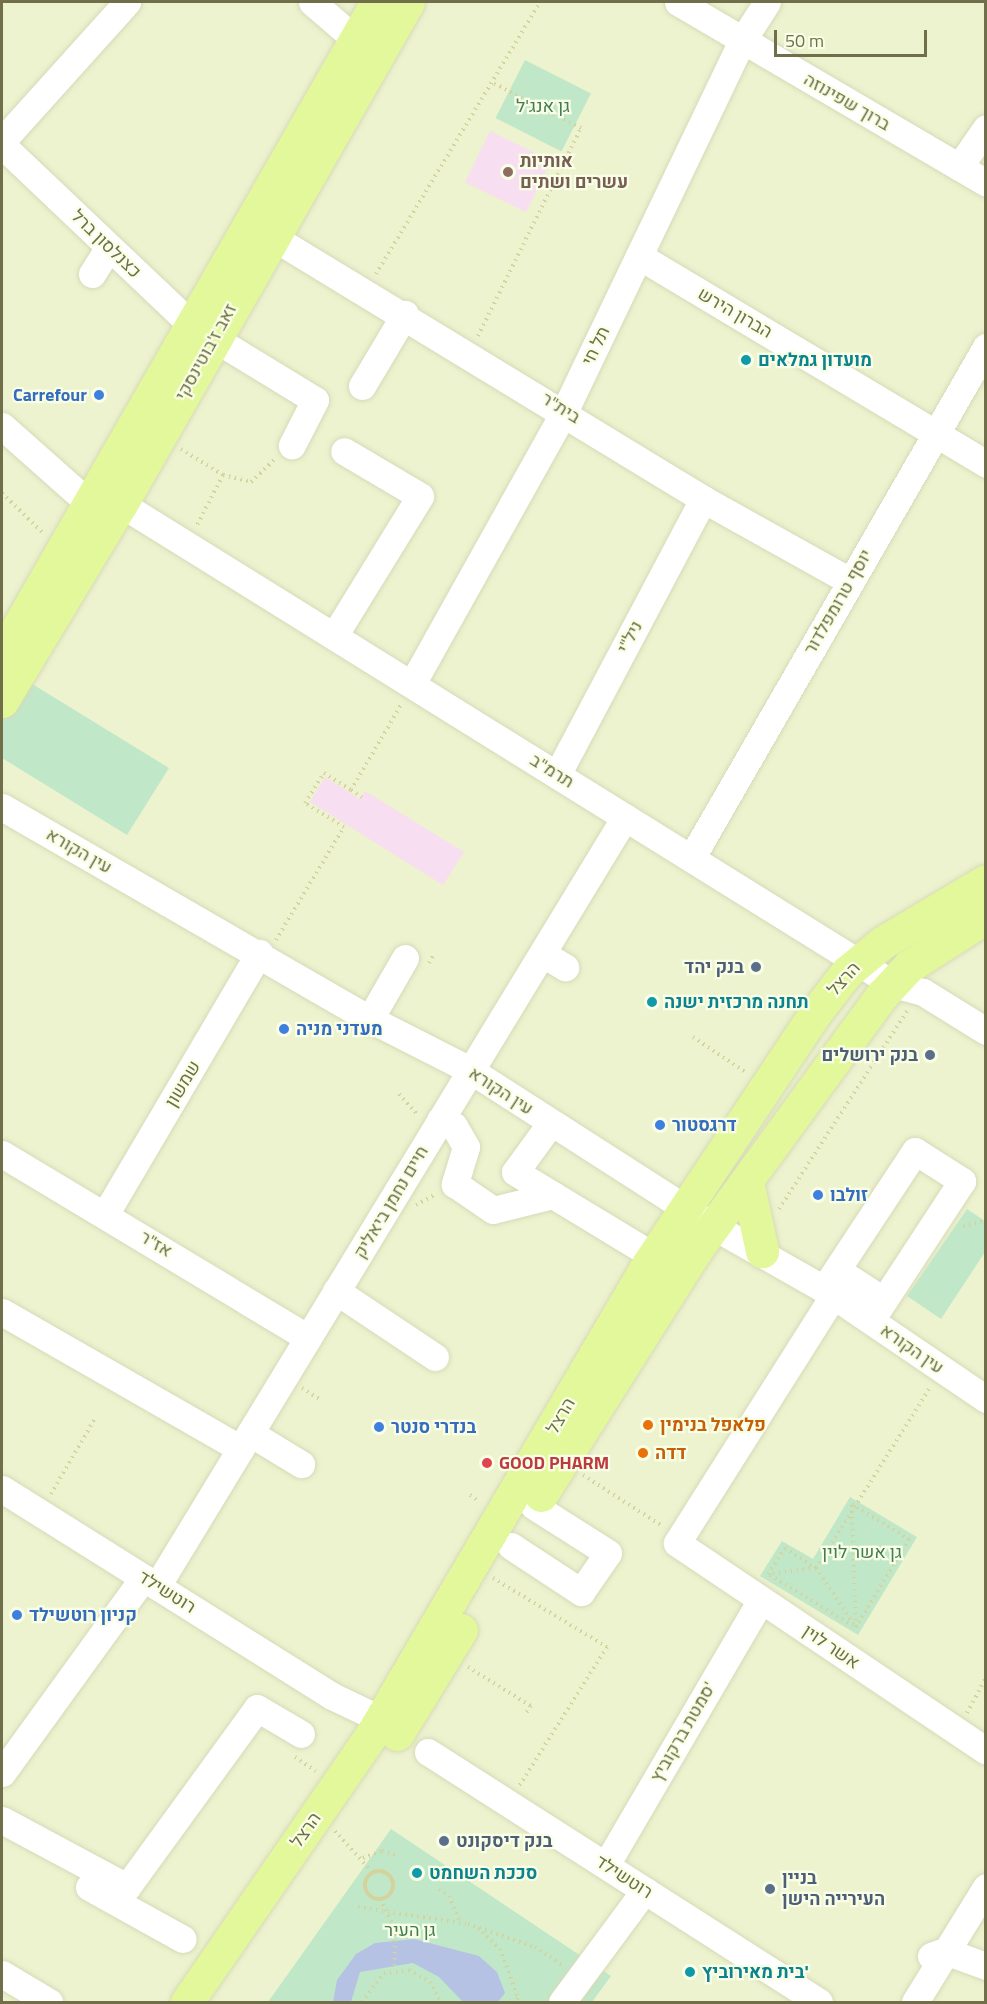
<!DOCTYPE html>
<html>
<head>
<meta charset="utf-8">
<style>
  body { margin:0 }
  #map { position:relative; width:987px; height:2004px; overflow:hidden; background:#f5fbe0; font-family:"Titillium Web",Heebo,sans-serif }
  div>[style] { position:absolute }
  .residential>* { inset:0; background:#edf2cf; transform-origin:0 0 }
  .education>* { inset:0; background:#f7def1; transform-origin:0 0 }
  .green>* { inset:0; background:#c0e8c8; transform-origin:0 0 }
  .water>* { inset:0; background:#b6c2e4 }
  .path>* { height:4px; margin-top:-2px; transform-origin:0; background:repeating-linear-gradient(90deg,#d4d39d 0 1.5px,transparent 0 6px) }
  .path>.ring { margin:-2px; padding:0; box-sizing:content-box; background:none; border:4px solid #d4d39d; border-radius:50% }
  .roads { filter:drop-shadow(0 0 2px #d7dab8) drop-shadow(0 0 2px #d7dab8) }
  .minor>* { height:27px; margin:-13.5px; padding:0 13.5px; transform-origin:13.5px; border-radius:13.5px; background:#fff }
  .major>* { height:33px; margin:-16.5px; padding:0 16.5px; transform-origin:16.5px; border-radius:16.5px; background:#e3f89a }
  .dots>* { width:16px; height:16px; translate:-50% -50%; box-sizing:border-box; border:3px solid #f9ffe6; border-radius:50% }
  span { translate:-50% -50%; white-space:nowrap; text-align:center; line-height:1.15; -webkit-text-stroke:4.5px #f9ffe6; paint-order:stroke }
  .street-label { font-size:18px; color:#716f49 }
  .park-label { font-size:18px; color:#447c55 }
  .education-label { font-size:18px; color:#785e54; font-weight:700 }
  .left { translate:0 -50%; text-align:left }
  .culture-label { font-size:18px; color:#0d838f; font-weight:700 }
  .shop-label { font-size:18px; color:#366cbe; font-weight:700 }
  .right { translate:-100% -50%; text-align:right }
  .service-label { font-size:18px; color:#4e5e75; font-weight:700 }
  .food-label { font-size:18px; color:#c56008; font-weight:700 }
  .health-label { font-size:18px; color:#be3a42; font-weight:700 }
  .frame { position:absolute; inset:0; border:3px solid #716f49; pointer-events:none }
  .scale { position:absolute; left:774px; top:30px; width:153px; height:27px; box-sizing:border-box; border:3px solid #716f49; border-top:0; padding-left:8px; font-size:18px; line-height:21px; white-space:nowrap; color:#716f49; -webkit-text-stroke:4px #f9ffe6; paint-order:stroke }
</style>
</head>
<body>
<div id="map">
  <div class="residential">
    <i style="left:2px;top:2px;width:983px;height:2000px"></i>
  </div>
  <div class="education">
    <i style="left:490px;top:131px;width:68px;height:57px;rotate:26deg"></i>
    <i style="clip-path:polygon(325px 777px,360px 799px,365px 791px,464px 852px,443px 885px,310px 802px)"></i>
  </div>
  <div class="green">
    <i style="left:525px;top:60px;width:74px;height:65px;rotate:27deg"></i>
    <i style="clip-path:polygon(24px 679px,169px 768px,127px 835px,2px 758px,2px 714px)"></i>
    <i style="clip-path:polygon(967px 1209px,985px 1221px,985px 1252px,941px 1319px,907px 1296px)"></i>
    <i style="clip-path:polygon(850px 1497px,917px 1537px,858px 1635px,760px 1576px,782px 1541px,813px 1559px)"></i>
    <i style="clip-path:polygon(391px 1829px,611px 1976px,592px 2002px,268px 2002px)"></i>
  </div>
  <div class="water">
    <i style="clip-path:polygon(414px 1939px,479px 1956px,497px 1972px,505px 1993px,498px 2002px,463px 2002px,439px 1977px,413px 1963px,360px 1972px,351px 2002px,333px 2002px,337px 1980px,356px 1954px,375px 1943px)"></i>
  </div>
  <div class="path">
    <i style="left:376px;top:274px;width:318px;rotate:-58.9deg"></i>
    <i style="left:478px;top:336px;width:232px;rotate:-63.7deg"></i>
    <i style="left:581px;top:128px;width:101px;rotate:-152.9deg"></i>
    <i style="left:181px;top:449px;width:49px;rotate:31.8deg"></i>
    <i style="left:223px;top:475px;width:56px;rotate:117.5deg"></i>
    <i style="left:223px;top:475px;width:29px;rotate:14deg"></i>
    <i style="left:251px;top:482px;width:33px;rotate:-44deg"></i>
    <i style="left:2px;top:493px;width:59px;rotate:44.3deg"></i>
    <i style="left:351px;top:790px;width:13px;rotate:32deg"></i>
    <i style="left:276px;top:940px;width:132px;rotate:-59deg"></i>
    <i style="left:344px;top:827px;width:46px;rotate:-148.4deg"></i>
    <i style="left:305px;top:803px;width:36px;rotate:-58deg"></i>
    <i style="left:324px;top:773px;width:32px;rotate:32deg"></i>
    <i style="left:351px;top:790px;width:101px;rotate:-59.6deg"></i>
    <i style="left:429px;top:963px;width:10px;rotate:-61deg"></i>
    <i style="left:693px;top:1037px;width:63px;rotate:33.9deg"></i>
    <i style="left:399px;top:1094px;width:28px;rotate:48deg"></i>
    <i style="left:416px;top:1205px;width:23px;rotate:-29deg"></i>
    <i style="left:779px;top:1209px;width:236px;rotate:-57.1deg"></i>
    <i style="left:963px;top:1226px;width:24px;rotate:-12deg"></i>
    <i style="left:302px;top:1388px;width:22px;rotate:32deg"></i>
    <i style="left:583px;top:1475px;width:94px;rotate:32.8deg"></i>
    <i style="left:51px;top:1494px;width:86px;rotate:-59.8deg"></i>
    <i style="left:470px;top:1495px;width:11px;rotate:34deg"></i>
    <i style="left:852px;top:1504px;width:67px;rotate:31.6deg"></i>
    <i style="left:909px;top:1539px;width:103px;rotate:121.1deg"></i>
    <i style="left:852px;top:1505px;width:122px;rotate:88.1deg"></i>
    <i style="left:816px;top:1568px;width:213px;rotate:-57.7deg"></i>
    <i style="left:816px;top:1568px;width:48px;rotate:172.9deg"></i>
    <i style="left:768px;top:1574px;width:31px;rotate:-57deg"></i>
    <i style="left:785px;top:1548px;width:37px;rotate:33deg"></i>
    <i style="left:816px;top:1568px;width:71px;rotate:55.9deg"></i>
    <i style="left:770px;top:1575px;width:97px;rotate:31.6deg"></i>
    <i style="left:493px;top:1578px;width:133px;rotate:31.2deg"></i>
    <i style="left:607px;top:1647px;width:165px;rotate:122.3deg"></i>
    <i style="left:468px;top:1667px;width:74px;rotate:31.8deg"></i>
    <i style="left:531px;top:1706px;width:9px;rotate:126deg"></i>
    <i style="left:967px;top:1713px;width:40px;rotate:-62deg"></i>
    <i style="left:295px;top:1757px;width:25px;rotate:34deg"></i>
    <i style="left:335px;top:1831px;width:55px;rotate:47.9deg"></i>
    <i style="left:363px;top:1858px;width:20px;rotate:-20deg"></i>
    <i style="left:382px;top:1851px;width:14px;rotate:17deg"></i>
    <i class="ring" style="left:365px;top:1871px;width:24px;height:24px"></i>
    <i style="left:439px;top:1889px;width:12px;rotate:35deg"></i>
    <i style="left:449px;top:1896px;width:28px;rotate:67deg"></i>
    <i style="left:380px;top:1899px;width:33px;rotate:63deg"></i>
    <i style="left:395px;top:1928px;width:42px;rotate:91.4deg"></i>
    <i style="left:358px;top:1907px;width:111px;rotate:8.8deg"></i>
    <i style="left:468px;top:1924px;width:71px;rotate:18.9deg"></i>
    <i style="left:535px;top:1947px;width:33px;rotate:33deg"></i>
    <i style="left:478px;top:1928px;width:30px;rotate:44deg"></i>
    <i style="left:500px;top:1949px;width:52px;rotate:69.8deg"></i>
    <i style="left:518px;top:1998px;width:6px;rotate:135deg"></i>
    <i style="left:362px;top:2002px;width:36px;rotate:-53deg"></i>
    <i style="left:384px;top:1973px;width:25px;rotate:-7deg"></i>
    <i style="left:409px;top:1970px;width:24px;rotate:30deg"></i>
    <i style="left:430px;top:1982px;width:23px;rotate:61deg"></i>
  </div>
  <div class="roads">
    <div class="minor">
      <i style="left:312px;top:2px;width:57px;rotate:40.7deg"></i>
      <i style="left:678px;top:2px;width:357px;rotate:30.4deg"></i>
      <i style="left:2px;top:141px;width:187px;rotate:-48deg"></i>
      <i style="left:2px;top:145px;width:262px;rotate:43.5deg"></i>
      <i style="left:192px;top:325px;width:144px;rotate:31.4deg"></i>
      <i style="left:315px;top:400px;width:51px;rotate:117.1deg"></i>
      <i style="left:959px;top:167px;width:47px;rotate:-55.3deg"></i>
      <i style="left:271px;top:236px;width:506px;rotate:31.33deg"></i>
      <i style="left:703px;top:499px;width:168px;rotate:29.2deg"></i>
      <i style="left:639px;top:256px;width:405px;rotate:30.9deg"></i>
      <i style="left:92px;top:274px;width:32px;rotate:-58deg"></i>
      <i style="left:362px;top:386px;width:84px;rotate:-59.2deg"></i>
      <i style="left:2px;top:426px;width:120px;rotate:41.6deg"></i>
      <i style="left:121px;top:504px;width:909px;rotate:31.87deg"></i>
      <i style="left:893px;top:984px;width:31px;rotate:15deg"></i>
      <i style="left:923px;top:992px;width:74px;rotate:31.8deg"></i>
      <i style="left:334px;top:636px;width:164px;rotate:-58.4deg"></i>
      <i style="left:420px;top:496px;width:88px;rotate:-149.4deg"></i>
      <i style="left:412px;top:684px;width:314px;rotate:-60.8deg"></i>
      <i style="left:565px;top:410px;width:409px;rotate:-64.4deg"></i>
      <i style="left:742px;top:41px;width:46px;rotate:-57.3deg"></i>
      <i style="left:557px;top:775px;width:312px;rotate:-62.1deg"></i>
      <i style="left:2px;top:807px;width:414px;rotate:30deg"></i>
      <i style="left:360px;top:1014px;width:123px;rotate:27deg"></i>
      <i style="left:470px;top:1070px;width:289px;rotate:32.7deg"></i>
      <i style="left:713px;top:1226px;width:128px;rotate:29.6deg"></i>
      <i style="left:824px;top:1289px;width:196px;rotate:34.2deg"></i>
      <i style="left:692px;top:857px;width:589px;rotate:-60.04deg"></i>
      <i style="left:543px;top:954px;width:26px;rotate:31deg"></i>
      <i style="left:371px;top:1017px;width:68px;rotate:-60deg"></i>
      <i style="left:440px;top:1120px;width:15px;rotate:23deg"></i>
      <i style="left:454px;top:1126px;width:24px;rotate:60deg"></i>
      <i style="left:466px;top:1147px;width:39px;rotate:107deg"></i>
      <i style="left:455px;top:1184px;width:46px;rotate:34.4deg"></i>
      <i style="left:493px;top:1210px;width:62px;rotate:-14deg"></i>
      <i style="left:550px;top:1124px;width:59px;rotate:126.1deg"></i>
      <i style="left:515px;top:1172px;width:157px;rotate:31.2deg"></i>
      <i style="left:649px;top:1253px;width:10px;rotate:90deg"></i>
      <i style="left:2px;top:1154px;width:357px;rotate:31deg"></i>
      <i style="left:106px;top:1213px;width:302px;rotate:-59.5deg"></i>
      <i style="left:837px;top:1270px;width:55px;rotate:33.1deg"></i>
      <i style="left:824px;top:1289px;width:165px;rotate:-56.6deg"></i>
      <i style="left:915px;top:1151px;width:56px;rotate:32.6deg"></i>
      <i style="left:962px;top:1181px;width:166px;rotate:123.2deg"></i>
      <i style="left:336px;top:1291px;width:119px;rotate:33.7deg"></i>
      <i style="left:833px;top:1296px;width:292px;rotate:122.3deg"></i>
      <i style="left:677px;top:1543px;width:372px;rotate:33.9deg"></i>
      <i style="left:2px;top:1312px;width:275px;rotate:29.8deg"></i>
      <i style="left:250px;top:1433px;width:60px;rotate:31.3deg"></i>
      <i style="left:2px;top:1489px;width:390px;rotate:32.1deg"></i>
      <i style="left:332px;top:1696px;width:53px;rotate:25.6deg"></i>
      <i style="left:511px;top:1546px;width:84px;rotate:33.3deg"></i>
      <i style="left:581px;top:1592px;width:47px;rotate:-55.3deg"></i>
      <i style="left:608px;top:1553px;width:88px;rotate:-147.6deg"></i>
      <i style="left:157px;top:1586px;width:900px;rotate:-58.68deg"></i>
      <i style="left:428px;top:1752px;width:464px;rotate:32.6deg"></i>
      <i style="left:2px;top:1773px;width:241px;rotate:-54.1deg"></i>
      <i style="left:2px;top:1820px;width:142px;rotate:28.2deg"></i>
      <i style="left:127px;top:1887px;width:221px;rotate:-54deg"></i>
      <i style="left:257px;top:1708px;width:51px;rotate:30.6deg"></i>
      <i style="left:606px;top:1865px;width:307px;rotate:-59.7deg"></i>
      <i style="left:89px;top:1887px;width:107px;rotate:29deg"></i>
      <i style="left:931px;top:1956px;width:15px;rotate:-20deg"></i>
      <i style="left:945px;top:1951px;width:44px;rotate:20.1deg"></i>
      <i style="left:2px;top:1974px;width:55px;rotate:30.8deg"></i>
      <i style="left:562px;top:2002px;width:139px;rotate:-53.5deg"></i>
      <i style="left:915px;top:2002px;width:135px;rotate:-58.3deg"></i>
    </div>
    <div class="major">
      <i style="left:2px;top:655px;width:753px;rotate:-60.13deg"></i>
      <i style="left:2px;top:701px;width:230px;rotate:-58.9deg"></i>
      <i style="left:121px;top:504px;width:578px;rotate:-60.24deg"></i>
      <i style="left:747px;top:1182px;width:71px;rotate:77.7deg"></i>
      <i style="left:541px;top:1495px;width:290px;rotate:-57.7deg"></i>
      <i style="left:696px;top:1250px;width:316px;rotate:-53.9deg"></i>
      <i style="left:882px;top:995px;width:40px;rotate:-47deg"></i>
      <i style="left:909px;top:966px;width:91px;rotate:-32.5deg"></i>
      <i style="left:397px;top:1734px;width:122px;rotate:-58.4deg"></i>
      <i style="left:187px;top:2002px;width:331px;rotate:-55.4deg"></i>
      <i style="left:375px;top:1729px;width:541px;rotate:-59.55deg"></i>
      <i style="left:649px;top:1263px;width:301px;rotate:-56.4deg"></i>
      <i style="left:816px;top:1012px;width:51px;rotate:-52.2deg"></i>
      <i style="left:847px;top:972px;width:45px;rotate:-39.6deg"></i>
      <i style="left:882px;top:943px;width:121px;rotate:-30.8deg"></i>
    </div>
  </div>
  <div class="dots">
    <i style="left:508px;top:172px;background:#8d6e63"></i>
    <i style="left:746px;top:360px;background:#0f9aa8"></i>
    <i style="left:99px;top:395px;background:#3f7fe0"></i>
    <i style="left:756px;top:967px;background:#5c6f8a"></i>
    <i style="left:652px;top:1002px;background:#0f9aa8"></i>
    <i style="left:284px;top:1029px;background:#3f7fe0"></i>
    <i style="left:930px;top:1055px;background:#5c6f8a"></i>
    <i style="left:660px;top:1125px;background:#3f7fe0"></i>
    <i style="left:818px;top:1195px;background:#3f7fe0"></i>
    <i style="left:648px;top:1425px;background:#e8710a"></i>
    <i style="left:379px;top:1427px;background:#3f7fe0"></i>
    <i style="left:643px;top:1453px;background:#e8710a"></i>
    <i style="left:487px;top:1463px;background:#e0444e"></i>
    <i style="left:17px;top:1615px;background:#3f7fe0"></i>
    <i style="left:444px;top:1841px;background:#5c6f8a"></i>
    <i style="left:417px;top:1873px;background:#0f9aa8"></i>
    <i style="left:770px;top:1889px;background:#5c6f8a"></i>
    <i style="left:690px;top:1972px;background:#0f9aa8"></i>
  </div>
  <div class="street-label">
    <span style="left:847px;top:102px;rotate:30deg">ברוך שפינוזה</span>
    <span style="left:106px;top:244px;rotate:44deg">כצנלסון ברל</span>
    <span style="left:735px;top:313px;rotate:30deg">הברון הירש</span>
    <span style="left:596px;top:346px;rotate:-64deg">תל חי</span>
    <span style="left:206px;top:352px;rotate:-61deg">זאב ז'בוטינסקי</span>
    <span style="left:561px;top:408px;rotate:32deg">בית"ר</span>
    <span style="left:838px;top:602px;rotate:-60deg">יוסף טרומפלדור</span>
    <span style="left:630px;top:637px;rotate:-62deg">ניל"י</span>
    <span style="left:552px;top:771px;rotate:32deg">תרמ"ב</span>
    <span style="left:79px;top:851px;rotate:30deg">עין הקורא</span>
    <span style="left:844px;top:979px;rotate:-48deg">הרצל</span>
    <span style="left:183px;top:1084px;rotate:-59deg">שמשון</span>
    <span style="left:501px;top:1091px;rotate:33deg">עין הקורא</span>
    <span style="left:391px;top:1202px;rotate:-59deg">חיים נחמן ביאליק</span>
    <span style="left:156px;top:1244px;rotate:31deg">אז"ר</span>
    <span style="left:912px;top:1349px;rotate:35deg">עין הקורא</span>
    <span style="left:561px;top:1416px;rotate:-60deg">הרצל</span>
    <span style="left:167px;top:1592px;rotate:32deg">רוטשילד</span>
    <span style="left:831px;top:1647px;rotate:34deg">אשר לוין</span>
    <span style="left:683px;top:1732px;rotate:-60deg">סמטת ברקוביץ'</span>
    <span style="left:306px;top:1830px;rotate:-55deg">הרצל</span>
    <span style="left:624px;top:1877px;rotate:33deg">רוטשילד</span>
  </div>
  <div class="park-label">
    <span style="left:543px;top:106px">גן אנג'ל</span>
    <span style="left:862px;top:1552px">גן אשר לוין</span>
    <span style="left:410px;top:1930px">גן העיר</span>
  </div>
  <div class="education-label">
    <span class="left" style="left:520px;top:172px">אותיות<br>עשרים ושתים</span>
  </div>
  <div class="culture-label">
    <span class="left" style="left:758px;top:360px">מועדון גמלאים</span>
    <span class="left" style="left:664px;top:1002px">תחנה מרכזית ישנה</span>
    <span class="left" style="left:429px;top:1873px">סככת השחמט</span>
    <span class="left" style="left:702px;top:1972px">בית מאירוביץ'</span>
  </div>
  <div class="shop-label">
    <span class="right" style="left:87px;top:395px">Carrefour</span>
    <span class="left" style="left:296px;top:1029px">מעדני מניה</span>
    <span class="left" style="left:672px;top:1125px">דרגסטור</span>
    <span class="left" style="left:830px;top:1195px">זולבו</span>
    <span class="left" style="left:391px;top:1427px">בנדרי סנטר</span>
    <span class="left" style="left:29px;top:1615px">קניון רוטשילד</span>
  </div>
  <div class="service-label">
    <span class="right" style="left:744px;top:967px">בנק יהד</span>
    <span class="right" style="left:918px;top:1055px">בנק ירושלים</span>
    <span class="left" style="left:456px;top:1841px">בנק דיסקונט</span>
    <span class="left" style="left:782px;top:1889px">בניין<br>העירייה הישן</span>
  </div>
  <div class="food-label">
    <span class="left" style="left:660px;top:1425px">פלאפל בנימין</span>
    <span class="left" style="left:655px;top:1453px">דדה</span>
  </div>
  <div class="health-label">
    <span class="left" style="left:499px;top:1463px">GOOD PHARM</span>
  </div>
  <div class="frame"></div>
  <div class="scale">50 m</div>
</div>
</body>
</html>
